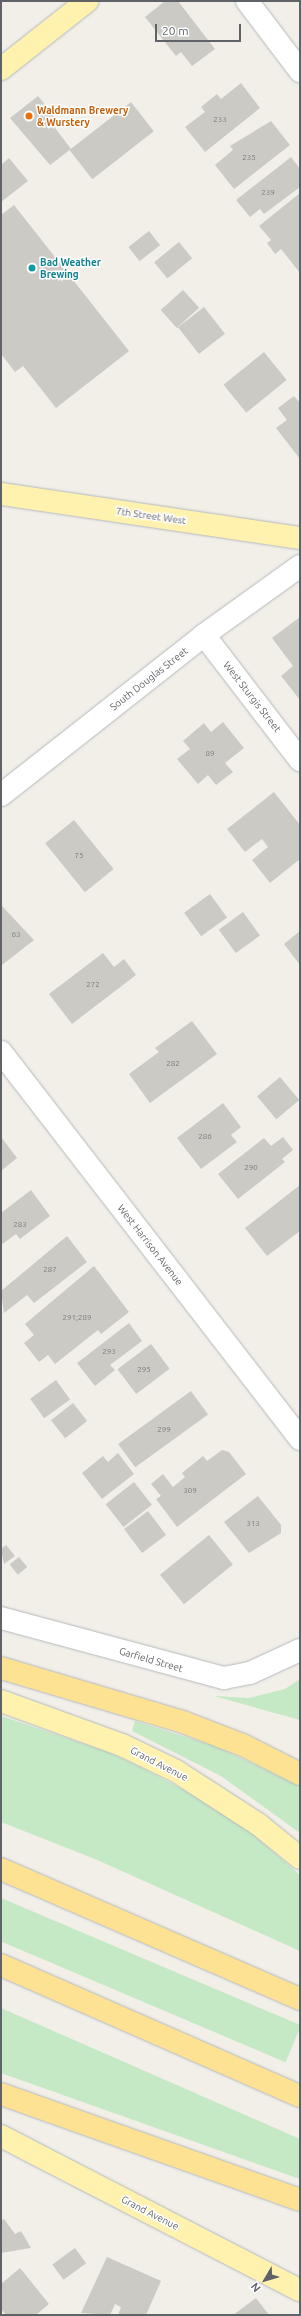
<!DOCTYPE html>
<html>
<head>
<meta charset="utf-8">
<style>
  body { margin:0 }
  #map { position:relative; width:301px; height:2316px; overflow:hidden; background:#f1efe8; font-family:Ubuntu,sans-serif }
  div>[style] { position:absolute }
  .green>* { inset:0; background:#c5e8c5; transform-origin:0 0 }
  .building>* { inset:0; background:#cccac5; transform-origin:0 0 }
  .roads { filter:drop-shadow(0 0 1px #b5b8bc) drop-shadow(0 0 1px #b5b8bc) }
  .minor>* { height:22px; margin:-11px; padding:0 11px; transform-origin:11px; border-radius:11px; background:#fff }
  .major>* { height:22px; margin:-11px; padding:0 11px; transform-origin:11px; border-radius:11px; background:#fff2af }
  .highway>* { height:22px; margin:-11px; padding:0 11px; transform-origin:11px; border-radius:11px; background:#fde293 }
  .dots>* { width:11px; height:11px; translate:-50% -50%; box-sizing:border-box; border:2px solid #fff; border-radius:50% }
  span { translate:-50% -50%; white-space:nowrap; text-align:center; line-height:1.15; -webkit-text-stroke:3px #fff; paint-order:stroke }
  .number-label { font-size:8px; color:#7a7d7f }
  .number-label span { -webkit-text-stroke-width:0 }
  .food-label { font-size:10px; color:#c56008; font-weight:700 }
  .left { translate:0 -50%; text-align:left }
  .culture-label { font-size:10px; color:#0d838f; font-weight:700 }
  .street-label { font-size:10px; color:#5f6368 }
  .frame { position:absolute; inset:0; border:2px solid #5f6368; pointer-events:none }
  .north { position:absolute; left:245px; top:2260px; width:40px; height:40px; -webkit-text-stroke:3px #fff; paint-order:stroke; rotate:232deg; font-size:11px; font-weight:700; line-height:16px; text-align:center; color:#5f6368 }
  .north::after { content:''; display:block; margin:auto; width:14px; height:18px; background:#5f6368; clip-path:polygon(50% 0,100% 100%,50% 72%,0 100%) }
  .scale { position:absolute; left:155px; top:24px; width:86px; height:18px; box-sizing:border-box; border:2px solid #5f6368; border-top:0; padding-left:5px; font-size:12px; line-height:14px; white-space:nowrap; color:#5f6368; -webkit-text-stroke:3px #fff; paint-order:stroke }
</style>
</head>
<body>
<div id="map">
  <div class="green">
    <i style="clip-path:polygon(300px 1679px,300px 1720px,214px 1696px,249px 1698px,285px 1689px)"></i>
    <i style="clip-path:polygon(1px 1716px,108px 1752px,138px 1766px,201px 1799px,254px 1835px,300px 1875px,300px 1951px,95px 1859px,1px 1822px)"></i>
    <i style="clip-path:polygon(135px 1721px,215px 1746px,300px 1786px,300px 1833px,221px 1776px,132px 1731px)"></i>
    <i style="left:1px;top:1898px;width:326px;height:40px;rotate:23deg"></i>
    <i style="clip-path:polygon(1px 2008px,300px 2139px,300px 2179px,1px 2073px)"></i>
  </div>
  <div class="building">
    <i style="clip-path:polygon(165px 1px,178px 1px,215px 49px,192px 66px,181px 52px,176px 56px,145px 17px)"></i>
    <i style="clip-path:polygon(241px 83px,260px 108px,205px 152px,185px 127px,205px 112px,201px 107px,217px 94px,221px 99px)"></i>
    <i style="clip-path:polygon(38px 96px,54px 116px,49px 120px,71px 149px,50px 165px,10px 118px)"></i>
    <i style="left:131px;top:102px;width:37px;height:78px;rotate:52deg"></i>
    <i style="clip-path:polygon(271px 121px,290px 145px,234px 189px,215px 165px,233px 150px,230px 146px)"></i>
    <i style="clip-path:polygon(291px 157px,300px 169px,300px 187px,264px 214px,260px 209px,250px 217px,236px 200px)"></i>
    <i style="clip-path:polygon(9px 158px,28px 181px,1px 202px,1px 165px)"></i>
    <i style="clip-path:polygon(300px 193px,300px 273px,281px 249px,275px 254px,267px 243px,271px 240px,259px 226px)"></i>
    <i style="clip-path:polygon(14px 205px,129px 351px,56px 408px,23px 366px,15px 372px,1px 354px,1px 215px)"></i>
    <i style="left:149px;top:231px;width:18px;height:26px;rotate:52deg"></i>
    <i style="left:179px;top:242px;width:21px;height:32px;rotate:51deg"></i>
    <i style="left:183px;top:290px;width:24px;height:30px;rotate:48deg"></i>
    <i style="left:204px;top:307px;width:34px;height:33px;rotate:52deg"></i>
    <i style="left:264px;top:352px;width:36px;height:52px;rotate:51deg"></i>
    <i style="clip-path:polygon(294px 396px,300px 403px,300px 459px,276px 428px,287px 420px,278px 408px)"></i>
    <i style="clip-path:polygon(300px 617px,300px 700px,281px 676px,293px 666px,272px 638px)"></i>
    <i style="clip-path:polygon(223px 722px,244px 748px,225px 763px,233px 772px,216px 785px,208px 775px,198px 784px,177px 759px,190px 749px,183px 741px,204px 723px,211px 732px)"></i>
    <i style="clip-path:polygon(274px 792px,300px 825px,300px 859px,270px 883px,252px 860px,268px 847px,262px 839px,245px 852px,227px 829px)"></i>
    <i style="left:74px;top:820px;width:63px;height:37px;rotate:51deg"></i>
    <i style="left:210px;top:894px;width:29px;height:32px;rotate:54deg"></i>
    <i style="clip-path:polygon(1px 905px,34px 940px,2px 965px,1px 964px)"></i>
    <i style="left:243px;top:912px;width:29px;height:30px;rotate:54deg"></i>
    <i style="clip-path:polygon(300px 931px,300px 965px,284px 944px)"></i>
    <i style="clip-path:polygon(103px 953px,114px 967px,124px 959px,136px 975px,72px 1024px,49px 994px)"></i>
    <i style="clip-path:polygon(192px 1021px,217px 1054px,150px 1103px,129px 1074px,159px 1052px,155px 1048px)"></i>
    <i style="left:280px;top:1077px;width:30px;height:30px;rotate:50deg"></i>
    <i style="clip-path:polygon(223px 1103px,241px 1127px,231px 1135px,237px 1142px,201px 1169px,177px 1138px)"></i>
    <i style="clip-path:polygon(1px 1137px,17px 1158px,1px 1171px)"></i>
    <i style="clip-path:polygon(283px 1137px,293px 1150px,282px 1159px,285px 1162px,238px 1199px,218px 1174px,264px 1138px,271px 1146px)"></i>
    <i style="clip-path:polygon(300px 1185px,300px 1231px,267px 1256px,245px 1228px)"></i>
    <i style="clip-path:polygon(31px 1190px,50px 1216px,20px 1239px,16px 1234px,1px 1245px,1px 1213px)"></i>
    <i style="clip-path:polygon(67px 1236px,87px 1262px,34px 1303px,27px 1295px,4px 1313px,1px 1291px)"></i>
    <i style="clip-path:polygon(94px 1266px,129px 1312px,101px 1334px,98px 1330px,55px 1364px,48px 1355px,39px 1362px,24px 1343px,34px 1335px,25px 1324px)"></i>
    <i style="clip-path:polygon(129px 1323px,142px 1341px,110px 1365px,115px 1370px,95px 1386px,77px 1363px)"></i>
    <i style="left:151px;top:1344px;width:31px;height:42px;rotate:53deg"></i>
    <i style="left:56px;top:1380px;width:24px;height:32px;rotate:54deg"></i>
    <i style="left:191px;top:1391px;width:29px;height:90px;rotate:54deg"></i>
    <i style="left:73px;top:1403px;width:23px;height:28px;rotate:52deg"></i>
    <i style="clip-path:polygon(222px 1450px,229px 1452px,246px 1474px,177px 1527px,156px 1499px,161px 1496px,151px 1484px,163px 1474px,173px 1487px,185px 1477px,182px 1473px,203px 1456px,207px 1461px)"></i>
    <i style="clip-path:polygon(118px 1453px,134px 1474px,102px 1499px,82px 1473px,103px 1456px,108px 1462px)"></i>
    <i style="left:134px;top:1482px;width:29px;height:36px;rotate:52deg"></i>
    <i style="clip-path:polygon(258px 1496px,281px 1525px,281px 1533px,249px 1553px,224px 1522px)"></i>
    <i style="left:148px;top:1511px;width:30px;height:30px;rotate:53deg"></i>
    <i style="left:209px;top:1535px;width:38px;height:63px;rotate:51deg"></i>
    <i style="clip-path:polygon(6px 1545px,15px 1556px,4px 1564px,1px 1549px)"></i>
    <i style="left:19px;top:1557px;width:13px;height:12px;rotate:51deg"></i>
    <i style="clip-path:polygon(4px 2219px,15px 2234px,21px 2231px,31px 2248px,1px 2253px,1px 2221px)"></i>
    <i style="left:75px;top:2248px;width:19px;height:28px;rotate:54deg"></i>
    <i style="clip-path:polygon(107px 2257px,161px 2281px,146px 2315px,118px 2315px,121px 2307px,115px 2304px,110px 2315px,81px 2313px)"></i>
    <i style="clip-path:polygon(20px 2268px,49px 2304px,36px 2315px,6px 2315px,1px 2309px,1px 2284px)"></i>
    <i style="clip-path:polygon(256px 2298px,269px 2315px,233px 2315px)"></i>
  </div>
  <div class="roads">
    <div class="minor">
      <i style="left:247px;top:1px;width:88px;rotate:52.9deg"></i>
      <i style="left:204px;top:635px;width:158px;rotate:52.5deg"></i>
      <i style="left:1px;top:795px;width:258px;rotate:-38.2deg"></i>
      <i style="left:204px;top:635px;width:118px;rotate:-35.7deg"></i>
      <i style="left:1px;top:1052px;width:489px;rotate:52.3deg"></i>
      <i style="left:1px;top:1618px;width:231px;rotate:15.1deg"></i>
      <i style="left:224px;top:1678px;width:26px;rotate:-11deg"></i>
      <i style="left:250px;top:1673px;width:55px;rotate:-24.7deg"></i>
    </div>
    <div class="major">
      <i style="left:1px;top:69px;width:110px;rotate:-38.3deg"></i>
      <i style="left:1px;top:494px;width:302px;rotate:8.4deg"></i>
      <i style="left:1px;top:1701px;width:129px;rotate:20deg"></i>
      <i style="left:122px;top:1745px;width:60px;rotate:25.7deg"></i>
      <i style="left:176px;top:1771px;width:98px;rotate:32.9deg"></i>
      <i style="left:258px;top:1824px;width:54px;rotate:39deg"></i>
      <i style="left:1px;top:2136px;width:336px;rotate:27.3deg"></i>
    </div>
    <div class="highway">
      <i style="left:1px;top:1668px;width:190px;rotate:16.5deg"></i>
      <i style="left:183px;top:1722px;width:64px;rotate:21deg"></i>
      <i style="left:243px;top:1745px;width:64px;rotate:27deg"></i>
      <i style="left:1px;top:1869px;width:326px;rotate:23.5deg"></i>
      <i style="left:1px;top:1965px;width:326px;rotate:23.7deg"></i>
      <i style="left:1px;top:2094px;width:317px;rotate:19.5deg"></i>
    </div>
  </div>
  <div class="dots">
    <i style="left:29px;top:116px;background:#e8710a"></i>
    <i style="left:32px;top:268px;background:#0f9aa8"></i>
  </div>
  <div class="number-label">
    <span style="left:220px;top:120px">233</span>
    <span style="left:249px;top:158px">235</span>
    <span style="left:268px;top:193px">239</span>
    <span style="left:210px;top:754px">89</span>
    <span style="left:79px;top:856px">75</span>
    <span style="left:16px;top:935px">63</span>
    <span style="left:93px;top:985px">272</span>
    <span style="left:173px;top:1064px">282</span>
    <span style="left:205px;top:1137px">286</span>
    <span style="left:251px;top:1168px">290</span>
    <span style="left:20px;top:1225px">283</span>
    <span style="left:50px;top:1270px">287</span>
    <span style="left:77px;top:1318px">291;289</span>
    <span style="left:109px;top:1352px">293</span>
    <span style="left:144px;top:1370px">295</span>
    <span style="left:164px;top:1430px">299</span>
    <span style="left:190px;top:1491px">309</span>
    <span style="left:253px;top:1524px">313</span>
  </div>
  <div class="food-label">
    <span class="left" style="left:37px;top:116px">Waldmann Brewery<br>&amp; Wurstery</span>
  </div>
  <div class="culture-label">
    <span class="left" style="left:40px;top:268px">Bad Weather<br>Brewing</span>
  </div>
  <div class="street-label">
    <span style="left:151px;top:516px;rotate:8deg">7th Street West</span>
    <span style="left:149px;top:679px;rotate:-38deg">South Douglas Street</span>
    <span style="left:252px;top:697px;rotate:52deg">West Sturgis Street</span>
    <span style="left:150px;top:1245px;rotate:52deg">West Harrison Avenue</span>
    <span style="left:151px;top:1660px;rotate:16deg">Garfield Street</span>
    <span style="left:159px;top:1764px;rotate:27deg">Grand Avenue</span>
    <span style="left:150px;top:2213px;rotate:27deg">Grand Avenue</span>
  </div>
  <div class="frame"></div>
  <div class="north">N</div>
  <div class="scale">20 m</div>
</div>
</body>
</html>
